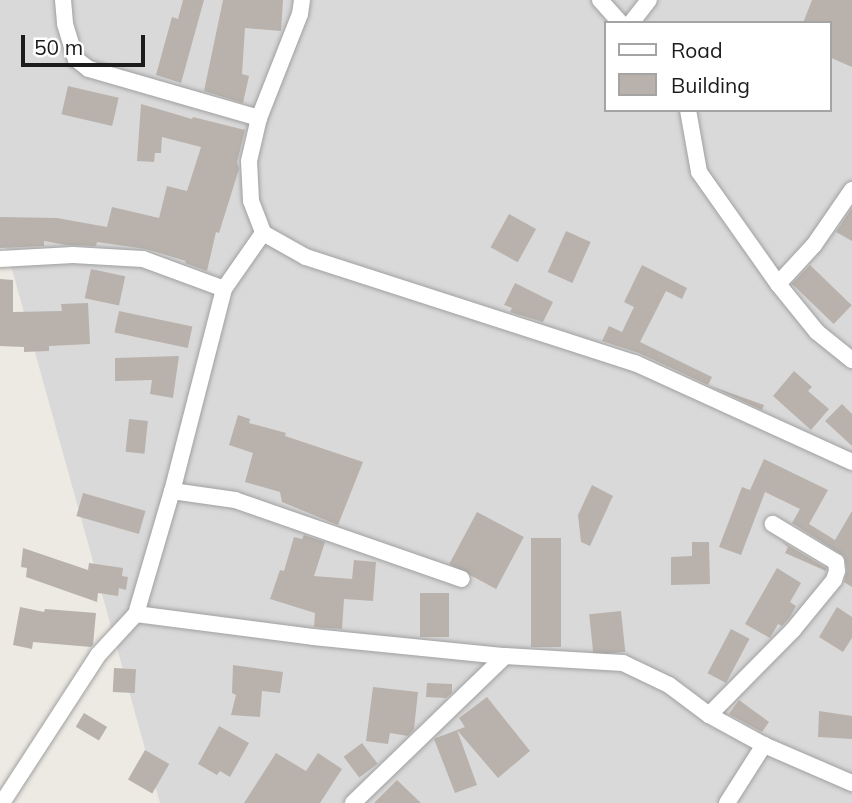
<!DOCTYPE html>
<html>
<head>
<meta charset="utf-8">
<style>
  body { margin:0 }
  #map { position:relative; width:852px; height:803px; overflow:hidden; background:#eceae2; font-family:Mulish,sans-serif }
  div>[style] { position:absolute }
  .residential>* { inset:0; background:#dad9d9 }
  .building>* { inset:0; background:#b9b2ac; transform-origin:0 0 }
  .roads { filter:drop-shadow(0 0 2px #a0a0a0) drop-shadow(0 0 2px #a0a0a0) }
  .minor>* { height:16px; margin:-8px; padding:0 8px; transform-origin:8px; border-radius:8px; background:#fff }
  span { translate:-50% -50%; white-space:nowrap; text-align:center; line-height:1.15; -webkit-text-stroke:5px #fff; paint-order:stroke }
  .legend { position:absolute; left:604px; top:21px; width:228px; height:91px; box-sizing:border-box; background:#fff; border:2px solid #a4a4a4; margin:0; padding:9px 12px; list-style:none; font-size:21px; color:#1c1c1c }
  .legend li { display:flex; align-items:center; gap:14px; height:35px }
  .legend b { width:35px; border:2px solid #a4a4a4 }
  .scale { position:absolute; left:21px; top:35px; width:124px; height:32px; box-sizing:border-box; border:4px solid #1c1c1c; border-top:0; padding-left:9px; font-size:21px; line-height:24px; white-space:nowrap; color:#1c1c1c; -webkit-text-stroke:5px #fff; paint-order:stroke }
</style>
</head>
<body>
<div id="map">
  <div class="residential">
    <i style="clip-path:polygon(evenodd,0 0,852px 0,852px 803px,160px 803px,0 226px,0 0,605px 23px,829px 23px,829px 110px,605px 110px,605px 23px)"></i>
  </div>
  <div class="building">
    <i style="clip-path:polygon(183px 0,204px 0,181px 83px,156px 75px,172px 17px,178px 19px)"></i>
    <i style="clip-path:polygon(223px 0,283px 0,281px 31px,245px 28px,242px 74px,249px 76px,243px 103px,204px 91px)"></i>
    <i style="clip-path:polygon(812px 0,852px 0,852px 67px,829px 57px,829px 23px,803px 23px)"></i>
    <i style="left:68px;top:86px;width:52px;height:29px;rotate:13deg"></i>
    <i style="clip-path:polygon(141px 104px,192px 119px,193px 117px,245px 130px,237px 162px,239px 169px,219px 233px,216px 232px,207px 271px,185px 263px,186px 261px,146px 249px,97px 242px,96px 246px,66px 245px,44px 241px,44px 246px,0 248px,0 217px,57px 218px,107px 227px,112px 207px,159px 218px,167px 186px,187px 191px,201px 147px,162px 137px,161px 153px,155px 153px,154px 162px,137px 161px)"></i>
    <i style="clip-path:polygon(852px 208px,852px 241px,836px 232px)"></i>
    <i style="left:509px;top:214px;width:31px;height:38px;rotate:29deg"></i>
    <i style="left:566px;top:231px;width:27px;height:45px;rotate:24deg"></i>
    <i style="clip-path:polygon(642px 265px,687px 288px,682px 299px,666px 291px,640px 342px,712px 377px,708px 385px,764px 405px,762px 410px,639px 353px,602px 341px,609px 326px,622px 332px,634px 307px,624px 302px)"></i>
    <i style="left:810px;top:265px;width:58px;height:26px;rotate:44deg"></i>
    <i style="left:91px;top:269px;width:35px;height:30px;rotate:12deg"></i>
    <i style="clip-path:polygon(0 279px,13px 280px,13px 312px,62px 311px,61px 304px,88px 303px,90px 344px,49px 346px,49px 351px,24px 352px,24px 347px,0 346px)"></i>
    <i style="clip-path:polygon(515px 283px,553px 302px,543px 322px,510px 312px,512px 308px,504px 305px)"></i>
    <i style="left:119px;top:311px;width:75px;height:22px;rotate:12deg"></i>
    <i style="clip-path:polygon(179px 356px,173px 398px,150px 394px,152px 380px,115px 381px,115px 358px)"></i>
    <i style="clip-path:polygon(794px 371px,812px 387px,808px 391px,829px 409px,811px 430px,773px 396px)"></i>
    <i style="clip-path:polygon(842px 404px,852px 414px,852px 446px,825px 421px)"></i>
    <i style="clip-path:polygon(238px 415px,250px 419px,249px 423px,286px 433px,285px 436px,363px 462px,338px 525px,282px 502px,280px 492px,245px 482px,253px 453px,229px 445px)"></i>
    <i style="left:129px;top:419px;width:19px;height:33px;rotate:6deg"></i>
    <i style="clip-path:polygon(764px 459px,828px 490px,809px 524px,835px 540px,852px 511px,852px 587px,844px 582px,847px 570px,844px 556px,792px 523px,800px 509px,765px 492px,741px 555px,719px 547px,742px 487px,750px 490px)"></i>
    <i style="clip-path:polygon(592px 485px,613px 496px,590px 546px,581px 542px,578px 515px)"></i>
    <i style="left:83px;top:493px;width:65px;height:24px;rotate:16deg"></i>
    <i style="left:477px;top:512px;width:53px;height:59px;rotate:28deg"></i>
    <i style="clip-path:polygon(304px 535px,325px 542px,314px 576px,352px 579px,354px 560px,376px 562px,373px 601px,344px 599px,342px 629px,314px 627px,315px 613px,270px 599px,280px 570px,284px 571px,294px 537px,302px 539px)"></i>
    <i style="left:531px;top:538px;width:30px;height:109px"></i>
    <i style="clip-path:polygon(781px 541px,826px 568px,826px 571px,785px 553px,788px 547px)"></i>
    <i style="clip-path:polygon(692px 542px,709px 542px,710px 584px,671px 585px,671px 557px,692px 556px)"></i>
    <i style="clip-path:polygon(23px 548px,88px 570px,89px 563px,123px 568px,122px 576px,128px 577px,126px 590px,119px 588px,118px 596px,98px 593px,97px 602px,26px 577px,27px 568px,21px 567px)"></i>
    <i style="clip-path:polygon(777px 568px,801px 583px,790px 602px,796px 606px,790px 617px,782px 626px,778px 624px,770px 638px,745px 624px)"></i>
    <i style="left:420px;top:593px;width:29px;height:44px"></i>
    <i style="clip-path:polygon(20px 607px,44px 612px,45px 609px,96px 613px,93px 645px,91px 647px,33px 642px,32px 649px,13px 645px)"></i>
    <i style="clip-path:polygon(837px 607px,852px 617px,852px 638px,843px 652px,819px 637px)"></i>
    <i style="left:621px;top:611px;width:41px;height:32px;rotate:84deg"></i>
    <i style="left:731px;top:629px;width:21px;height:50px;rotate:28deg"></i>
    <i style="clip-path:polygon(233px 665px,283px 672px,280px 693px,262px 691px,260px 717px,231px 715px,236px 695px,232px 693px)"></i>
    <i style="left:114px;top:668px;width:22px;height:24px;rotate:3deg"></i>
    <i style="clip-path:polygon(427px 683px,452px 684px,452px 693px,446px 698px,426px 697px)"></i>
    <i style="clip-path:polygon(373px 687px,418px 692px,414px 729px,408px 736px,390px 733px,388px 744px,366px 741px)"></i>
    <i style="clip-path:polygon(487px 697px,530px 751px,498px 778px,457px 730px,477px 785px,455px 793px,434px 739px,436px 738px,465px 727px,459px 718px)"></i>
    <i style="clip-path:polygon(739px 700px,769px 722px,762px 732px,729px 714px)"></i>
    <i style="clip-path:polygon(819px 711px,852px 716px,852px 739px,818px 737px)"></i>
    <i style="left:84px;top:713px;width:27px;height:16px;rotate:31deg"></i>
    <i style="clip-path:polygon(219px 726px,249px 743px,230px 777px,220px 771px,217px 775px,198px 764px)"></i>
    <i style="left:362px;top:743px;width:26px;height:23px;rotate:53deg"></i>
    <i style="left:145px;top:750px;width:28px;height:34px;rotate:30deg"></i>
    <i style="clip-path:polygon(276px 753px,306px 771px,318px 753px,342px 769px,320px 803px,244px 803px)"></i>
    <i style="clip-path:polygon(397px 780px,421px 803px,374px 803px)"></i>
  </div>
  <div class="roads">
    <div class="minor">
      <i style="left:63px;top:0;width:24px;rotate:85deg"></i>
      <i style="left:65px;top:24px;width:37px;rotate:73deg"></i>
      <i style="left:76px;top:59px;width:16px;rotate:38deg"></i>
      <i style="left:89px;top:69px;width:177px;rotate:16.1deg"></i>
      <i style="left:302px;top:0;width:14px;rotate:98deg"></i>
      <i style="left:300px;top:14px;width:112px;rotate:111.5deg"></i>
      <i style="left:259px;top:118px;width:44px;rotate:103.1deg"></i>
      <i style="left:249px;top:161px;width:40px;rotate:87.1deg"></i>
      <i style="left:251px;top:201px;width:34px;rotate:69deg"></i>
      <i style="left:263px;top:233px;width:49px;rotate:29.2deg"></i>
      <i style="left:306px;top:257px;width:346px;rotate:17.9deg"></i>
      <i style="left:635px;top:363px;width:239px;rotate:24.5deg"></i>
      <i style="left:600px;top:0;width:31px;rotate:48deg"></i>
      <i style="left:631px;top:23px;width:29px;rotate:-52deg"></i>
      <i style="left:688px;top:110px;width:63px;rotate:79.9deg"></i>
      <i style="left:699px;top:172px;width:137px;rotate:54.8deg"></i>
      <i style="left:778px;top:284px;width:62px;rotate:50.9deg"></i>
      <i style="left:817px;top:332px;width:45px;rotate:38.7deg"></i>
      <i style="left:263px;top:233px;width:68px;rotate:124.9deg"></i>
      <i style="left:224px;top:289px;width:209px;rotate:104.4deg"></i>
      <i style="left:172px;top:491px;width:128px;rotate:106.3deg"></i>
      <i style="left:136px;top:614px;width:178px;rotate:7.4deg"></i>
      <i style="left:313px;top:637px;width:193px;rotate:5.7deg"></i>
      <i style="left:505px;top:656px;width:118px;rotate:3.4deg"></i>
      <i style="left:623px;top:663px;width:51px;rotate:25.6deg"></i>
      <i style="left:669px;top:685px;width:50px;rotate:36.9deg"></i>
      <i style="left:709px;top:715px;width:63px;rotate:28.6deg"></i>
      <i style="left:764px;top:745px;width:96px;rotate:23.4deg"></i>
      <i style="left:0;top:259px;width:73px;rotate:-3.1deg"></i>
      <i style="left:73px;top:255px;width:70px;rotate:3.3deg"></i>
      <i style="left:143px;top:259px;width:86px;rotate:20.3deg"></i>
      <i style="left:778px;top:284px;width:53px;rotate:-47.3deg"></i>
      <i style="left:814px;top:245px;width:67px;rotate:-55.4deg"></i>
      <i style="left:172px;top:491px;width:64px;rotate:8.1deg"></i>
      <i style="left:235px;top:500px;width:240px;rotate:19.2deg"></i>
      <i style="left:709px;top:715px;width:120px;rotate:-45.3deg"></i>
      <i style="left:793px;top:630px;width:65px;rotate:-50.6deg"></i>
      <i style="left:834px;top:580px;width:9px;rotate:-72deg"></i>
      <i style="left:837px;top:571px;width:9px;rotate:-96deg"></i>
      <i style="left:836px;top:562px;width:74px;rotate:-148.9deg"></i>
      <i style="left:2px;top:803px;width:176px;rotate:-57deg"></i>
      <i style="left:98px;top:655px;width:56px;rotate:-47.2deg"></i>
      <i style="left:353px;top:803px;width:211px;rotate:-44deg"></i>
      <i style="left:727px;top:803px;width:69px;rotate:-57.5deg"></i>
    </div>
  </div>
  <ul class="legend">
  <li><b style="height:9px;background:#fff"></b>Road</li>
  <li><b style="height:19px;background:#b9b2ac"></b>Building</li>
  </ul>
  <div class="scale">50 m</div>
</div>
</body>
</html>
